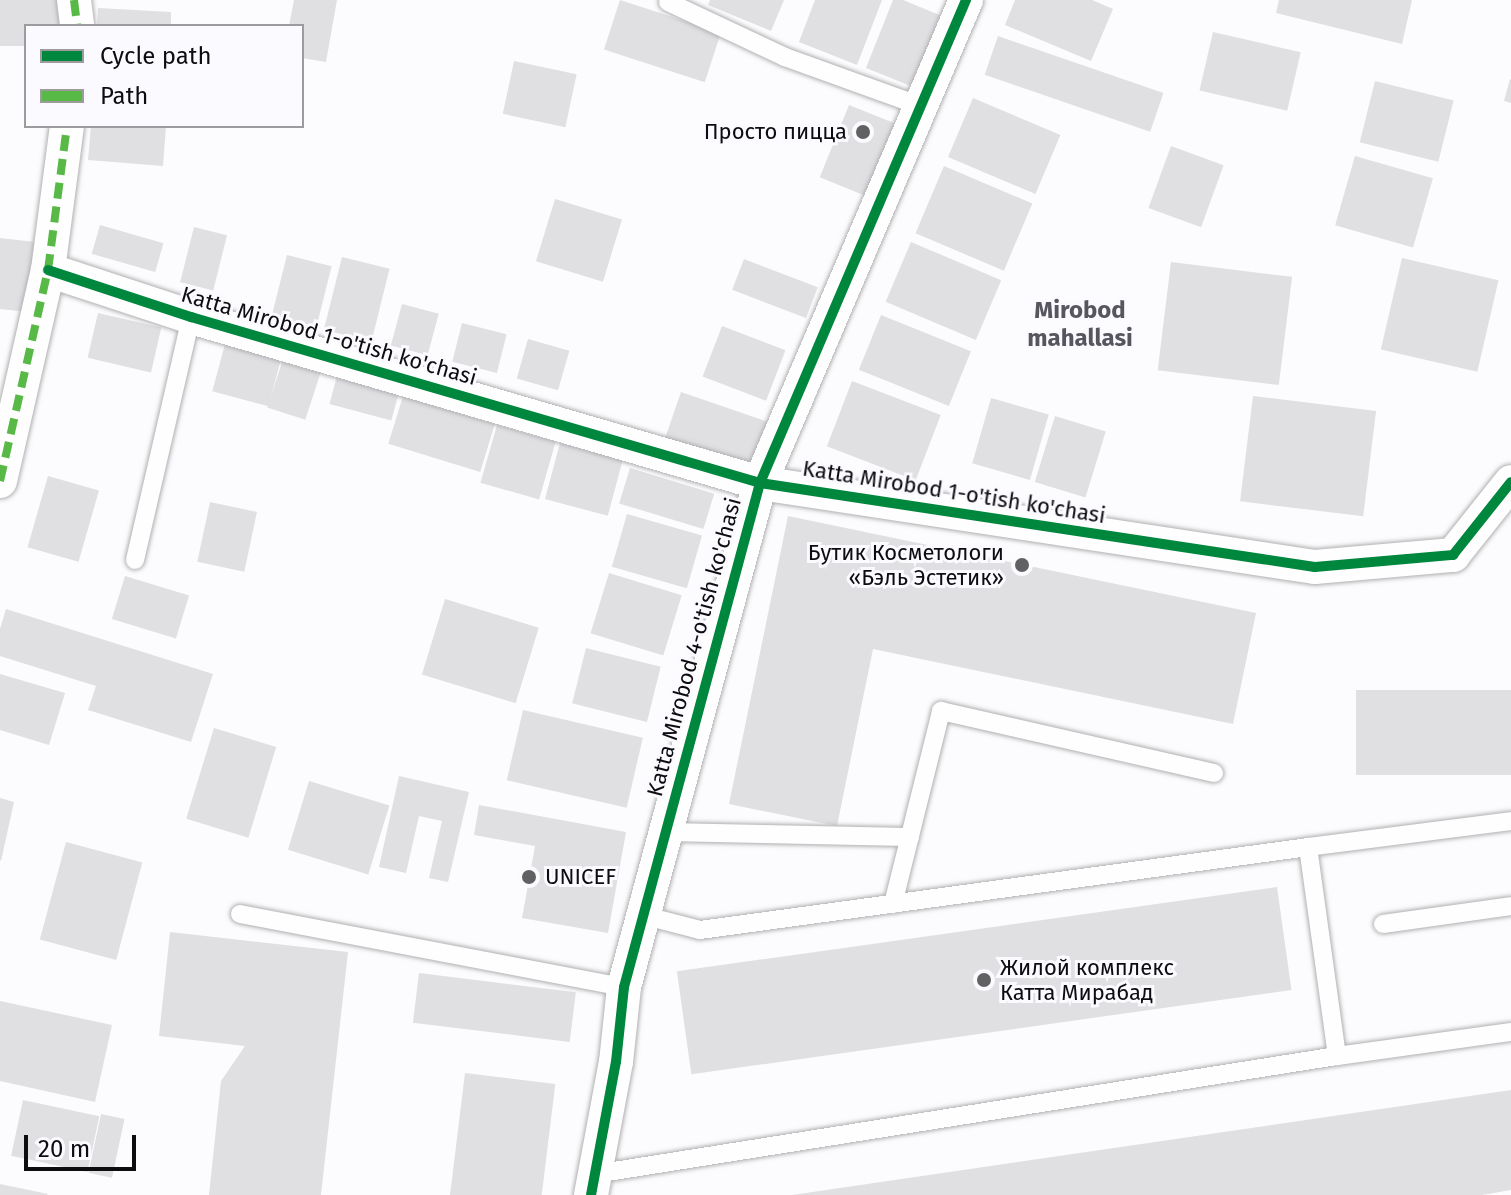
<!DOCTYPE html>
<html>
<head>
<meta charset="utf-8">
<style>
  body { margin:0 }
  #map { position:relative; width:1511px; height:1195px; overflow:hidden; background:#fcfbfd; font-family:"Fira Sans",sans-serif }
  div>[style] { position:absolute }
  .building>* { inset:0; background:#e0dfe2; transform-origin:0 0 }
  .roads { filter:drop-shadow(0 0 2px #b1b0b2) drop-shadow(0 0 2px #b1b0b2) }
  .service>* { height:18px; margin:-9px; padding:0 9px; transform-origin:9px; border-radius:9px; background:#fffeff }
  .minor>* { height:34px; margin:-17px; padding:0 17px; transform-origin:17px; border-radius:17px; background:#fffeff }
  .quiet>* { height:8px; margin-top:-4px; transform-origin:0; background:repeating-linear-gradient(90deg,#58b947 0 16px,transparent 0 24px) }
  .cycleway>* { height:10px; margin:-5px; padding:0 5px; transform-origin:5px; border-radius:5px; background:#00873e }
  .dots>* { width:22px; height:22px; translate:-50% -50%; box-sizing:border-box; border:4px solid #fbfafe; border-radius:50% }
  span { translate:-50% -50%; white-space:nowrap; text-align:center; line-height:1.15; -webkit-text-stroke:6px #fbfafe; paint-order:stroke }
  .poi-label { font-size:22px; color:#0d0c0f }
  .right { translate:-100% -50%; text-align:right }
  .left { translate:0 -50%; text-align:left }
  .street-label { font-size:22px; color:#0d0c0f }
  .neighbourhood-label { font-size:24px; color:#57555d; font-weight:700 }
  .legend { position:absolute; left:24px; top:24px; width:280px; height:104px; box-sizing:border-box; background:#fbfafe; border:2px solid #9c9b9e; margin:0; padding:10px 14px; list-style:none; font-size:24px; color:#0d0c0f }
  .legend li { display:flex; align-items:center; gap:16px; height:40px }
  .legend b { width:40px; border:2px solid #9c9b9e }
  .scale { position:absolute; left:24px; top:1135px; width:112px; height:36px; box-sizing:border-box; border:4px solid #0d0c0f; border-top:0; padding-left:10px; font-size:24px; line-height:28px; white-space:nowrap; color:#0d0c0f; -webkit-text-stroke:6px #fbfafe; paint-order:stroke }
</style>
</head>
<body>
<div id="map">
  <div class="building">
    <i style="clip-path:polygon(0 0,61px 0,62px 26px,26px 26px,26px 46px,0 46px)"></i>
    <i style="clip-path:polygon(294px 0,337px 0,326px 62px,302px 58px,302px 26px,289px 26px)"></i>
    <i style="left:620px;top:0;width:106px;height:52px;rotate:18deg"></i>
    <i style="clip-path:polygon(710px 0,784px 0,771px 31px,708px 5px)"></i>
    <i style="clip-path:polygon(815px 0,882px 0,857px 65px,799px 42px)"></i>
    <i style="clip-path:polygon(893px 0,903px 0,942px 16px,913px 87px,866px 68px)"></i>
    <i style="clip-path:polygon(1015px 0,1092px 0,1113px 9px,1091px 61px,1005px 25px)"></i>
    <i style="clip-path:polygon(1279px 0,1412px 0,1402px 44px,1276px 13px)"></i>
    <i style="clip-path:polygon(98px 8px,171px 12px,171px 26px,97px 26px)"></i>
    <i style="left:1213px;top:32px;width:90px;height:60px;rotate:13deg"></i>
    <i style="left:998px;top:36px;width:175px;height:41px;rotate:19deg"></i>
    <i style="left:514px;top:61px;width:64px;height:54px;rotate:12deg"></i>
    <i style="clip-path:polygon(1510px 79px,1511px 80px,1511px 103px,1504px 101px)"></i>
    <i style="left:1375px;top:81px;width:81px;height:63px;rotate:14deg"></i>
    <i style="left:973px;top:98px;width:95px;height:64px;rotate:23deg"></i>
    <i style="left:849px;top:105px;width:51px;height:78px;rotate:22deg"></i>
    <i style="clip-path:polygon(91px 126px,166px 126px,163px 166px,88px 160px)"></i>
    <i style="left:1171px;top:146px;width:56px;height:66px;rotate:20deg"></i>
    <i style="left:1355px;top:156px;width:81px;height:72px;rotate:16deg"></i>
    <i style="left:944px;top:166px;width:96px;height:73px;rotate:23deg"></i>
    <i style="left:555px;top:199px;width:70px;height:65px;rotate:17deg"></i>
    <i style="left:100px;top:225px;width:66px;height:30px;rotate:16deg"></i>
    <i style="left:194px;top:227px;width:34px;height:57px;rotate:14deg"></i>
    <i style="clip-path:polygon(0 238px,35px 242px,28px 312px,0 309px)"></i>
    <i style="left:911px;top:242px;width:98px;height:65px;rotate:23deg"></i>
    <i style="left:287px;top:255px;width:46px;height:64px;rotate:14deg"></i>
    <i style="left:342px;top:257px;width:49px;height:75px;rotate:14deg"></i>
    <i style="left:1402px;top:258px;width:99px;height:94px;rotate:13deg"></i>
    <i style="left:744px;top:259px;width:79px;height:33px;rotate:21deg"></i>
    <i style="left:1171px;top:262px;width:122px;height:109px;rotate:7deg"></i>
    <i style="left:402px;top:304px;width:38px;height:43px;rotate:15deg"></i>
    <i style="left:98px;top:313px;width:65px;height:46px;rotate:13deg"></i>
    <i style="left:881px;top:315px;width:97px;height:59px;rotate:22deg"></i>
    <i style="left:462px;top:323px;width:46px;height:40px;rotate:14deg"></i>
    <i style="left:722px;top:326px;width:68px;height:54px;rotate:21deg"></i>
    <i style="left:528px;top:339px;width:43px;height:41px;rotate:16deg"></i>
    <i style="left:225px;top:344px;width:58px;height:49px;rotate:15deg"></i>
    <i style="left:283px;top:359px;width:40px;height:51px;rotate:18deg"></i>
    <i style="left:337px;top:376px;width:64px;height:29px;rotate:15deg"></i>
    <i style="left:852px;top:381px;width:95px;height:70px;rotate:21deg"></i>
    <i style="left:681px;top:392px;width:91px;height:50px;rotate:19deg"></i>
    <i style="left:403px;top:396px;width:96px;height:50px;rotate:17deg"></i>
    <i style="left:1253px;top:396px;width:124px;height:106px;rotate:7deg"></i>
    <i style="left:991px;top:398px;width:60px;height:68px;rotate:16deg"></i>
    <i style="left:1055px;top:416px;width:53px;height:69px;rotate:17deg"></i>
    <i style="left:497px;top:425px;width:61px;height:60px;rotate:16deg"></i>
    <i style="left:560px;top:443px;width:65px;height:58px;rotate:15deg"></i>
    <i style="left:630px;top:468px;width:88px;height:37px;rotate:17deg"></i>
    <i style="left:48px;top:476px;width:53px;height:74px;rotate:16deg"></i>
    <i style="left:210px;top:502px;width:48px;height:61px;rotate:12deg"></i>
    <i style="left:627px;top:514px;width:78px;height:55px;rotate:16deg"></i>
    <i style="clip-path:polygon(788px 516px,1256px 613px,1233px 724px,873px 649px,837px 826px,729px 804px)"></i>
    <i style="left:609px;top:573px;width:76px;height:63px;rotate:17deg"></i>
    <i style="left:125px;top:576px;width:67px;height:45px;rotate:17deg"></i>
    <i style="left:445px;top:599px;width:98px;height:79px;rotate:17deg"></i>
    <i style="clip-path:polygon(6px 609px,213px 674px,191px 742px,88px 710px,96px 686px,0 656px,0 629px)"></i>
    <i style="left:586px;top:648px;width:77px;height:57px;rotate:14deg"></i>
    <i style="clip-path:polygon(0 674px,65px 693px,49px 745px,0 730px)"></i>
    <i style="left:1511px;top:690px;width:85px;height:155px;rotate:90deg"></i>
    <i style="left:523px;top:710px;width:123px;height:72px;rotate:13deg"></i>
    <i style="left:214px;top:728px;width:65px;height:95px;rotate:17deg"></i>
    <i style="clip-path:polygon(399px 776px,469px 792px,448px 882px,429px 878px,442px 821px,419px 816px,406px 873px,379px 867px)"></i>
    <i style="left:309px;top:781px;width:84px;height:72px;rotate:17deg"></i>
    <i style="clip-path:polygon(0 798px,14px 802px,1px 861px,0 860px)"></i>
    <i style="clip-path:polygon(479px 805px,626px 832px,608px 933px,522px 918px,535px 846px,474px 835px)"></i>
    <i style="left:66px;top:842px;width:79px;height:101px;rotate:15deg"></i>
    <i style="left:1277px;top:887px;width:104px;height:606px;rotate:82deg"></i>
    <i style="clip-path:polygon(170px 932px,348px 952px,321px 1195px,209px 1195px,221px 1081px,245px 1046px,159px 1036px)"></i>
    <i style="left:419px;top:973px;width:158px;height:50px;rotate:7deg"></i>
    <i style="clip-path:polygon(0 1001px,112px 1025px,95px 1102px,0 1081px)"></i>
    <i style="left:465px;top:1073px;width:91px;height:123px;rotate:7deg"></i>
    <i style="clip-path:polygon(1511px 1090px,1511px 1190px,1482px 1195px,792px 1195px)"></i>
    <i style="left:23px;top:1100px;width:78px;height:57px;rotate:12deg"></i>
    <i style="left:101px;top:1114px;width:24px;height:60px;rotate:12deg"></i>
    <i style="clip-path:polygon(0 1184px,48px 1194px,47px 1195px,0 1195px)"></i>
  </div>
  <div class="roads">
    <div class="service">
      <i style="left:668px;top:2px;width:129px;rotate:25.2deg"></i>
      <i style="left:785px;top:57px;width:144px;rotate:19.9deg"></i>
      <i style="left:135px;top:560px;width:249px;rotate:-77deg"></i>
      <i style="left:664px;top:832px;width:246px;rotate:1.2deg"></i>
      <i style="left:893px;top:904px;width:199px;rotate:-76deg"></i>
      <i style="left:941px;top:711px;width:280px;rotate:12.8deg"></i>
      <i style="left:240px;top:914px;width:391px;rotate:10.8deg"></i>
      <i style="left:642px;top:915px;width:60px;rotate:14.5deg"></i>
      <i style="left:700px;top:930px;width:614px;rotate:-7.77deg"></i>
      <i style="left:1383px;top:924px;width:129px;rotate:-8deg"></i>
      <i style="left:1337px;top:1056px;width:211px;rotate:-97.9deg"></i>
      <i style="left:1308px;top:847px;width:205px;rotate:-7.3deg"></i>
      <i style="left:595px;top:1174px;width:751px;rotate:-9.04deg"></i>
      <i style="left:1337px;top:1056px;width:176px;rotate:-7.9deg"></i>
    </div>
    <div class="minor">
      <i style="left:74px;top:0;width:26px;rotate:83deg"></i>
      <i style="left:48px;top:270px;width:151px;rotate:18.2deg"></i>
      <i style="left:191px;top:317px;width:593px;rotate:16.26deg"></i>
      <i style="left:760px;top:483px;width:561px;rotate:8.61deg"></i>
      <i style="left:1315px;top:567px;width:139px;rotate:-5deg"></i>
      <i style="left:1453px;top:555px;width:93px;rotate:-51.5deg"></i>
      <i style="left:0;top:481px;width:216px;rotate:-77.2deg"></i>
      <i style="left:48px;top:270px;width:145px;rotate:-82.5deg"></i>
      <i style="left:591px;top:1195px;width:135px;rotate:-79.4deg"></i>
      <i style="left:616px;top:1062px;width:75px;rotate:-83.9deg"></i>
      <i style="left:624px;top:987px;width:522px;rotate:-74.9deg"></i>
      <i style="left:760px;top:483px;width:525px;rotate:-66.9deg"></i>
    </div>
  </div>
  <div class="quiet">
    <i style="left:74px;top:0;width:26px;rotate:83deg"></i>
    <i style="left:0;top:481px;width:216px;rotate:-77.2deg"></i>
    <i style="left:48px;top:270px;width:145px;rotate:-82.5deg"></i>
  </div>
  <div class="cycleway">
    <i style="left:48px;top:270px;width:151px;rotate:18.2deg"></i>
    <i style="left:191px;top:317px;width:593px;rotate:16.26deg"></i>
    <i style="left:760px;top:483px;width:561px;rotate:8.61deg"></i>
    <i style="left:1315px;top:567px;width:139px;rotate:-5deg"></i>
    <i style="left:1453px;top:555px;width:93px;rotate:-51.5deg"></i>
    <i style="left:591px;top:1195px;width:135px;rotate:-79.4deg"></i>
    <i style="left:616px;top:1062px;width:75px;rotate:-83.9deg"></i>
    <i style="left:624px;top:987px;width:522px;rotate:-74.9deg"></i>
    <i style="left:760px;top:483px;width:525px;rotate:-66.9deg"></i>
  </div>
  <div class="dots">
    <i style="left:863px;top:132px;background:#616062"></i>
    <i style="left:1022px;top:565px;background:#616062"></i>
    <i style="left:529px;top:877px;background:#616062"></i>
    <i style="left:984px;top:980px;background:#616062"></i>
  </div>
  <div class="poi-label">
    <span class="right" style="left:847px;top:132px">Просто пицца</span>
    <span class="right" style="left:1004px;top:565px">Бутик Косметологи<br>«Бэль Эстетик»</span>
    <span class="left" style="left:545px;top:877px">UNICEF</span>
    <span class="left" style="left:1000px;top:980px">Жилой комплекс<br>Катта Мирабад</span>
  </div>
  <div class="street-label">
    <span style="left:329px;top:336px;rotate:16deg">Katta Mirobod 1-o'tish ko'chasi</span>
    <span style="left:954px;top:492px;rotate:9deg">Katta Mirobod 1-o'tish ko'chasi</span>
    <span style="left:694px;top:647px;rotate:-75deg">Katta Mirobod 4-o'tish ko'chasi</span>
  </div>
  <div class="neighbourhood-label">
    <span style="left:1080px;top:325px">Mirobod<br>mahallasi</span>
  </div>
  <ul class="legend">
  <li><b style="height:10px;background:#00873e"></b>Cycle path</li>
  <li><b style="height:10px;background:#58b947"></b>Path</li>
  </ul>
  <div class="scale">20 m</div>
</div>
</body>
</html>
